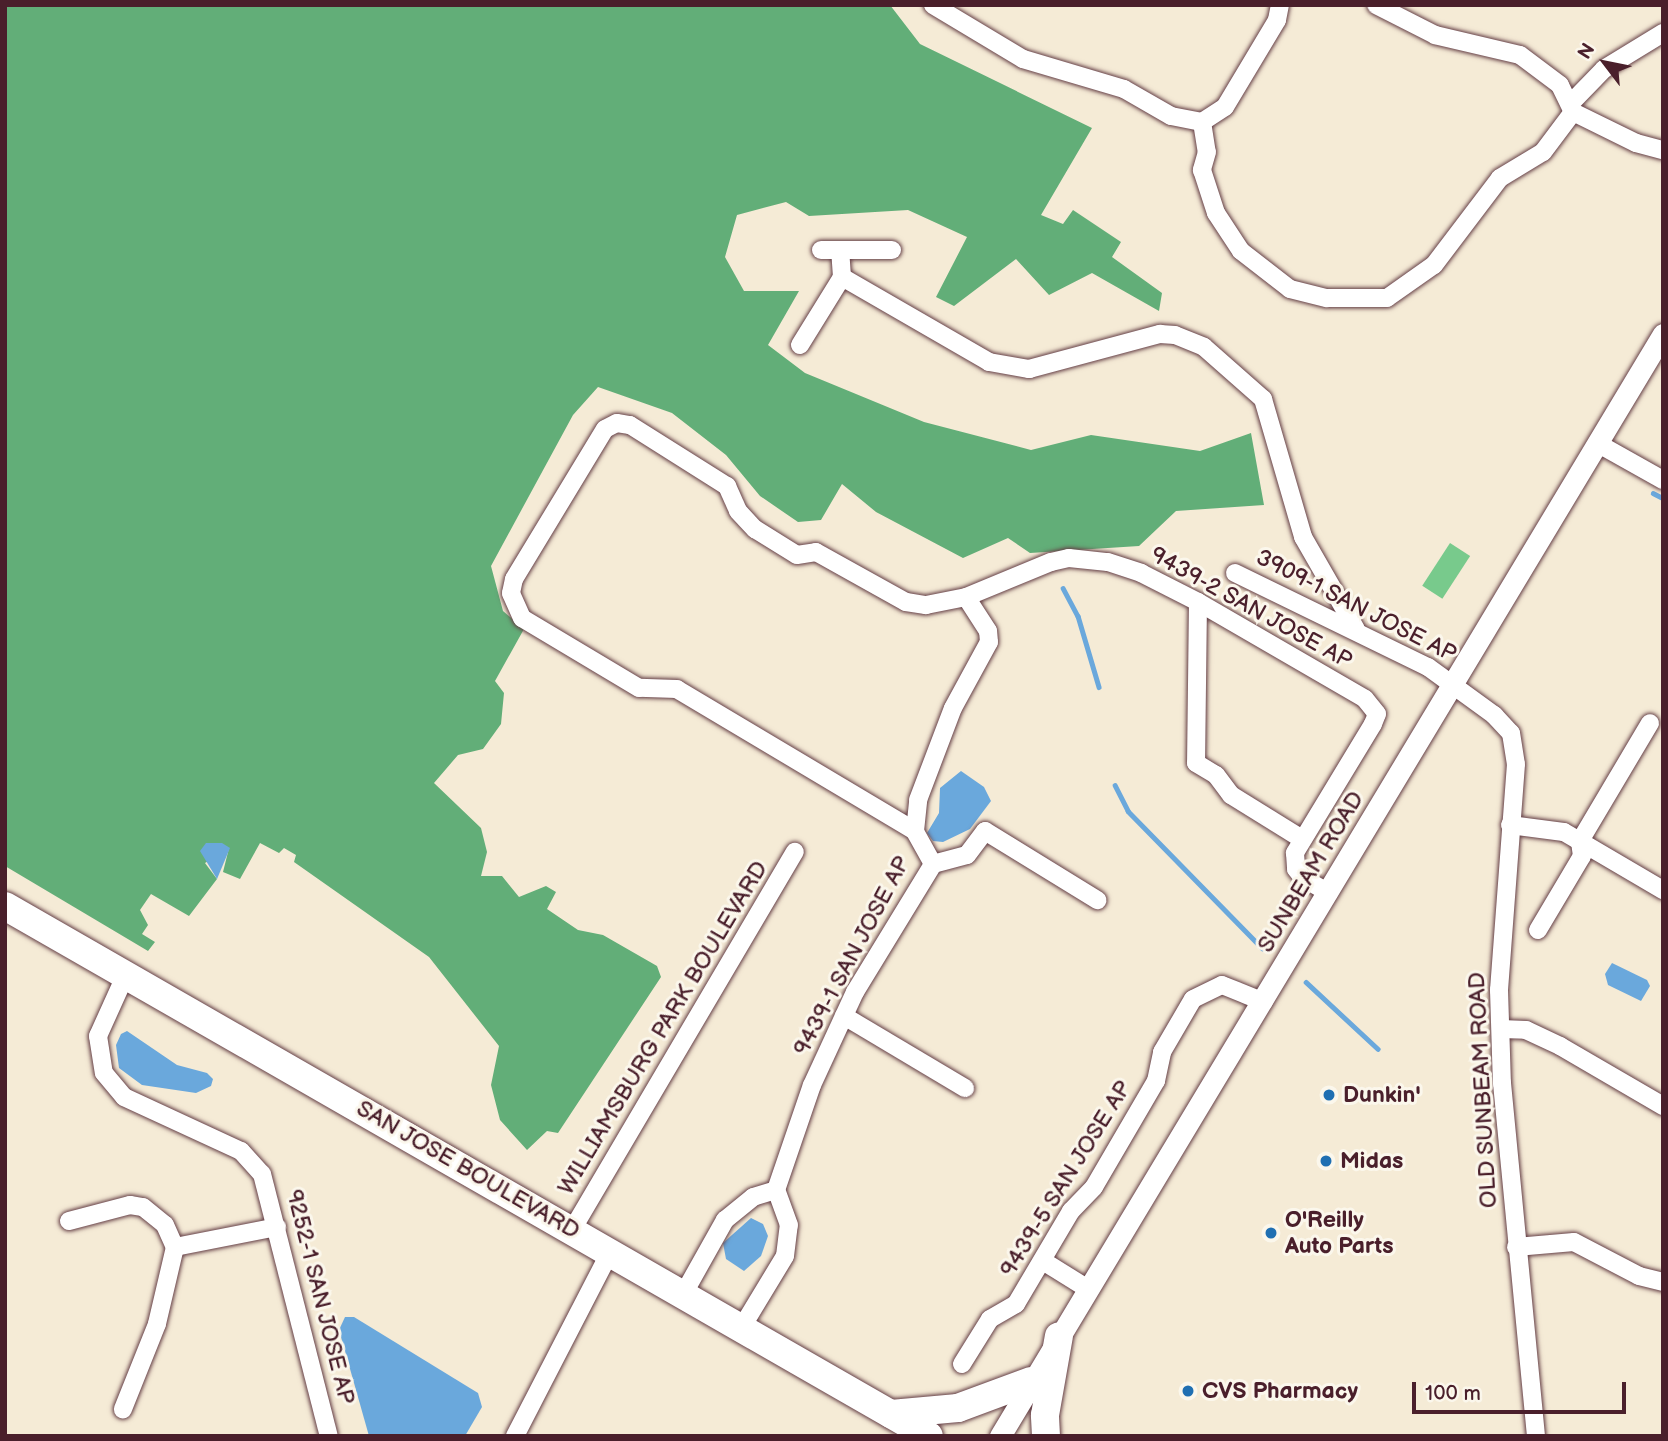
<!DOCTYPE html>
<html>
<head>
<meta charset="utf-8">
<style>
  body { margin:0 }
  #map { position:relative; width:1668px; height:1441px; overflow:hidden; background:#f5ebd6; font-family:"Balsamiq Sans",sans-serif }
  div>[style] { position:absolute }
  .green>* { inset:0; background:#78ca8c; transform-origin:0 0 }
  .forest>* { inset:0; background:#62ae78 }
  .water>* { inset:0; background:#6aa8dc }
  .stream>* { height:4.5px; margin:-2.25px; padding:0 2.25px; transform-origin:2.25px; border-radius:2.25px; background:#6aa8dc }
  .roads { filter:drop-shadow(0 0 2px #643e45) drop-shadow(0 0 2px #643e45) }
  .minor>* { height:18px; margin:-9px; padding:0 9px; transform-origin:9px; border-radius:9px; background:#fff }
  .tertiary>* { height:21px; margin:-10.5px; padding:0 10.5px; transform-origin:10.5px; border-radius:10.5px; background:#fff }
  .primary>* { height:28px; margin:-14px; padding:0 14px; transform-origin:14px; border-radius:14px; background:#fff }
  .dots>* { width:19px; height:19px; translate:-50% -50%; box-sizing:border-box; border:4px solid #fbf7ec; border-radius:50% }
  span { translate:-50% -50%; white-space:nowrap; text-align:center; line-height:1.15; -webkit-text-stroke:6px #fbf7ec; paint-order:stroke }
  .street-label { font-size:23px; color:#4a1f2b }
  .poi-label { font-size:23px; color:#4a1f2b; font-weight:700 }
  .left { translate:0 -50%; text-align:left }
  .frame { position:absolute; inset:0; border:7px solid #4a1f2b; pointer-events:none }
  .north { position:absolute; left:1570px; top:28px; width:70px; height:70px; -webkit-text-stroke:5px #fbf7ec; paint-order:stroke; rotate:302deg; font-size:19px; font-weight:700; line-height:28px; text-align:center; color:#4a1f2b }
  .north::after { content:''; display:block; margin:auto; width:24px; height:32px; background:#4a1f2b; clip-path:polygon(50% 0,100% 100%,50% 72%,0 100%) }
  .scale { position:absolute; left:1412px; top:1382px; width:214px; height:32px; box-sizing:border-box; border:4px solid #4a1f2b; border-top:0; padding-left:9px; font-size:21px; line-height:24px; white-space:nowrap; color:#4a1f2b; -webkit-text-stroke:5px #fbf7ec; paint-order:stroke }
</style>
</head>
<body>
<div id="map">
  <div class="green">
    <i style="left:1450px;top:543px;width:24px;height:51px;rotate:33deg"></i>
  </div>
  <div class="forest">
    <i style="clip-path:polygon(5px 5px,890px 5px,920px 44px,1092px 128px,1041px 215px,1063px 224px,1073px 210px,1121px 242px,1112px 257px,1162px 293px,1159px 311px,1092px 273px,1049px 295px,1016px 259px,954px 306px,936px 297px,967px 237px,908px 210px,809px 216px,786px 202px,737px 215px,725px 257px,744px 291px,799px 291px,768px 345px,805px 373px,924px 422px,1031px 450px,1091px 435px,1200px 451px,1251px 433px,1264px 505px,1176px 511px,1139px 546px,1030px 553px,1008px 538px,963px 558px,876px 512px,842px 484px,821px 520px,798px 522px,760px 496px,726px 455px,672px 413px,598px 387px,573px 415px,491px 566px,503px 611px,524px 629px,495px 681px,504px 693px,501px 724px,483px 749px,458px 755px,434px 783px,481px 828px,487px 852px,481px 876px,502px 876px,519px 897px,546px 886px,556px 892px,547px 909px,578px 930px,603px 935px,657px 966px,661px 977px,558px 1133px,547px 1131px,527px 1150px,500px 1120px,491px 1085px,499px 1046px,429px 957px,294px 862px,296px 855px,284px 848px,279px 853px,260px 843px,240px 879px,223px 872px,229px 848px,205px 863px,217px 879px,189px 916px,151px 894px,140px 910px,148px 925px,142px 934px,155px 942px,148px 951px,5px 866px)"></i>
  </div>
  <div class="water">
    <i style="clip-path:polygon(961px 771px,984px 787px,991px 801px,970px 829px,943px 842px,933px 841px,927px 833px,939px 813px,940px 788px)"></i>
    <i style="clip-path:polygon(206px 843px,222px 843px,230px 848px,217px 879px,200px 851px)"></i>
    <i style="clip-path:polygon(1612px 963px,1647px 980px,1650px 986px,1641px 1001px,1608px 985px,1605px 974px)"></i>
    <i style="clip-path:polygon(127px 1031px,177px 1065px,207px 1073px,213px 1079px,211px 1086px,196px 1093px,142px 1085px,119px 1068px,116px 1045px,121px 1034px)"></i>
    <i style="clip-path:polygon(751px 1218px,763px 1224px,768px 1236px,761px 1256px,744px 1271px,726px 1259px,723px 1243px)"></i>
    <i style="clip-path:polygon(345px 1317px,354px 1317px,478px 1393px,482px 1407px,465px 1436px,369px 1436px,339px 1330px)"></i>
  </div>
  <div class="stream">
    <i style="left:1653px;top:493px;width:11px;rotate:27deg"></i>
    <i style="left:1063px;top:588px;width:32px;rotate:62deg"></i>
    <i style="left:1078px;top:616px;width:74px;rotate:73.5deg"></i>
    <i style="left:1115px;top:785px;width:29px;rotate:63deg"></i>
    <i style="left:1128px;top:811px;width:192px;rotate:45.6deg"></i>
    <i style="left:1306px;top:982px;width:98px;rotate:42.9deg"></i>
  </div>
  <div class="roads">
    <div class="minor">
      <i style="left:933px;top:5px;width:105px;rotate:31deg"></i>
      <i style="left:1023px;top:59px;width:105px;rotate:16.5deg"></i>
      <i style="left:1124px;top:89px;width:54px;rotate:29.9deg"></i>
      <i style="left:1171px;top:116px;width:32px;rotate:11deg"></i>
      <i style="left:1202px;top:122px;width:27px;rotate:-33deg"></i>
      <i style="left:1225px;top:107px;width:101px;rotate:-59.1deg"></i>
      <i style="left:1277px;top:20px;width:15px;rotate:-79deg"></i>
      <i style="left:1572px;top:102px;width:46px;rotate:-45.9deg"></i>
      <i style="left:1604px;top:69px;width:69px;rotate:-31.4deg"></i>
      <i style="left:1573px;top:112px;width:70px;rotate:26.2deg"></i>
      <i style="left:1636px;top:143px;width:28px;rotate:15deg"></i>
      <i style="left:1202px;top:122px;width:30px;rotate:81deg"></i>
      <i style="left:1207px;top:152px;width:19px;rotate:106deg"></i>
      <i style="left:1202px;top:170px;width:45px;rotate:72deg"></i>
      <i style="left:1216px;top:213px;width:45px;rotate:56.7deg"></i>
      <i style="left:1241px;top:251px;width:62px;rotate:37.8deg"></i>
      <i style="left:1290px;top:289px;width:38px;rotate:14deg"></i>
      <i style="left:1327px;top:298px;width:60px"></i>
      <i style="left:1387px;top:298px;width:57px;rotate:-35.1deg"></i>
      <i style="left:1434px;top:265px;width:109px;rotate:-52.8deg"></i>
      <i style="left:1500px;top:178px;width:50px;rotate:-31.2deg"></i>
      <i style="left:1543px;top:152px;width:50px;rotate:-53.1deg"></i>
      <i style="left:1573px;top:112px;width:30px;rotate:-116deg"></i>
      <i style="left:1560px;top:85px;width:50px;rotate:-143.1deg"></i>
      <i style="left:1520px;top:55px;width:87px;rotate:-166.8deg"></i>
      <i style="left:1435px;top:35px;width:66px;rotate:-153deg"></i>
      <i style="left:821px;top:250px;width:71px"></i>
      <i style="left:842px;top:277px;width:170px;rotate:30deg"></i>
      <i style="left:989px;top:362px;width:41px;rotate:9.9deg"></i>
      <i style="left:1029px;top:369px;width:136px;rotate:-15deg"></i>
      <i style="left:1160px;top:334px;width:15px;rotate:4deg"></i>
      <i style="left:1175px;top:335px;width:31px;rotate:22deg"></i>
      <i style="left:1204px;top:347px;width:79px;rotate:41.4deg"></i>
      <i style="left:1263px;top:399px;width:144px;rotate:73.8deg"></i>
      <i style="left:1303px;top:537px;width:106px;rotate:60.1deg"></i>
      <i style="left:800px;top:345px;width:80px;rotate:-58.3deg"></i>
      <i style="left:842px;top:277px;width:27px;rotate:-94deg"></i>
      <i style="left:1597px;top:443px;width:76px;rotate:29.3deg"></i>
      <i style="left:1235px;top:573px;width:215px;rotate:26deg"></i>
      <i style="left:1428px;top:667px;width:82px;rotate:36deg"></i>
      <i style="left:1494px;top:715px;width:25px;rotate:47deg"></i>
      <i style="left:1511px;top:733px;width:31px;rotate:81deg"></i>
      <i style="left:1516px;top:764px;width:227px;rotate:94.3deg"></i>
      <i style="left:1499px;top:990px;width:93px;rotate:88.2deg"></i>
      <i style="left:1502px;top:1083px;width:355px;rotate:84.5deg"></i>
      <i style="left:1198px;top:602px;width:161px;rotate:90.7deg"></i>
      <i style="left:1196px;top:763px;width:23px;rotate:31deg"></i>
      <i style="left:1216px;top:775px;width:25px;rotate:53deg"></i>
      <i style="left:1231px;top:795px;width:84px;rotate:31.8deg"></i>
      <i style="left:1510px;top:825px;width:54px;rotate:7.4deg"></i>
      <i style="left:1564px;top:832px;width:115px;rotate:30.4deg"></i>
      <i style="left:915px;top:831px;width:277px;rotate:-149.2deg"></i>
      <i style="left:677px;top:689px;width:38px;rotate:-178deg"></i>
      <i style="left:639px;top:688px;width:136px;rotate:-149.1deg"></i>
      <i style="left:522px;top:618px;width:27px;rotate:-114deg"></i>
      <i style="left:511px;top:593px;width:14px;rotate:-78deg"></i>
      <i style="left:514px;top:579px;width:175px;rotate:-58.8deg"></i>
      <i style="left:605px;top:429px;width:13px;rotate:-27deg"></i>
      <i style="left:617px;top:423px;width:13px;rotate:9deg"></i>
      <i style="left:630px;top:425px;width:115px;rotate:32.2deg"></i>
      <i style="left:727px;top:486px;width:27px;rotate:66deg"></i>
      <i style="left:738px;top:511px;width:25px;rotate:47deg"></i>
      <i style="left:755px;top:529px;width:49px;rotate:31.8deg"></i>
      <i style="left:797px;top:555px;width:19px;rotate:-9deg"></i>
      <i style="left:816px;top:552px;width:103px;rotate:29.1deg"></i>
      <i style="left:906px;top:602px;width:20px;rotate:9deg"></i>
      <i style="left:926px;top:605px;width:41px;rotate:-11.3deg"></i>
      <i style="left:966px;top:597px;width:92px;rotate:-22.4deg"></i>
      <i style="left:1051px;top:562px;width:18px;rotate:-13deg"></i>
      <i style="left:1069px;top:558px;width:39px;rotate:6deg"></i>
      <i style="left:1108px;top:562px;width:35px;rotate:18deg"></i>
      <i style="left:1141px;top:573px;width:64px;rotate:27deg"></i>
      <i style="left:1198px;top:602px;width:193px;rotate:30.1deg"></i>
      <i style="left:1365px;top:699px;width:19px;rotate:51deg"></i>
      <i style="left:1377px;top:714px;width:11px;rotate:112deg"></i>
      <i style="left:1373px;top:724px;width:151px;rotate:121.2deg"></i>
      <i style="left:1295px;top:853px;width:16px;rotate:86deg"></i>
      <i style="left:1296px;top:869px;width:11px;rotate:52deg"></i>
      <i style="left:1303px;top:878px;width:30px;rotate:30deg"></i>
      <i style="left:933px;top:864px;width:35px;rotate:-15deg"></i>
      <i style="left:967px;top:855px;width:30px;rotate:-53deg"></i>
      <i style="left:985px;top:831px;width:132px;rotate:31.6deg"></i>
      <i style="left:1538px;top:930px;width:86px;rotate:-59.3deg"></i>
      <i style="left:1582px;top:856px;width:15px;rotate:-98deg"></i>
      <i style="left:1580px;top:841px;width:137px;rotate:-59.3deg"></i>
      <i style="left:126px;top:974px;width:68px;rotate:114.3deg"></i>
      <i style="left:98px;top:1036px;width:37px;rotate:81deg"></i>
      <i style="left:104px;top:1073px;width:31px;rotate:50deg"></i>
      <i style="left:124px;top:1097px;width:129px;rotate:24.8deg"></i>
      <i style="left:241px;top:1151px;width:31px;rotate:48deg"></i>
      <i style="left:262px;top:1174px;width:270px;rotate:75.7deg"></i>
      <i style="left:844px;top:1016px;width:141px;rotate:30.8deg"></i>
      <i style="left:1501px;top:1029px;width:25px;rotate:2deg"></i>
      <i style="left:1526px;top:1030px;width:38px;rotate:25deg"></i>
      <i style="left:1560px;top:1046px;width:119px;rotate:30.2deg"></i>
      <i style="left:69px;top:1221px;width:63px;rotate:-14.7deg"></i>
      <i style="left:130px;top:1205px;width:13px;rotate:9deg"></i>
      <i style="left:143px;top:1207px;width:28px;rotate:39deg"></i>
      <i style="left:165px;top:1225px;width:24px;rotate:66deg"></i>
      <i style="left:175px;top:1247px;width:79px;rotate:103.2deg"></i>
      <i style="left:157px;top:1324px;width:92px;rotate:111.8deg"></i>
      <i style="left:572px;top:1230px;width:439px;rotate:-59.5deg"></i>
      <i style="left:175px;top:1247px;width:104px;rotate:-11.1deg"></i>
      <i style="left:1516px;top:1247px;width:58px;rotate:-4.9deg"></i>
      <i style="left:1574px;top:1242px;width:73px;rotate:27.6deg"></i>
      <i style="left:1639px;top:1276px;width:25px;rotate:14deg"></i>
      <i style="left:1043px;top:1261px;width:53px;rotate:31.9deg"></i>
      <i style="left:684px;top:1293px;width:84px;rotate:-60.7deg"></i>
      <i style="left:725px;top:1220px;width:36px;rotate:-39deg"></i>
      <i style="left:753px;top:1197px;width:24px;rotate:-17deg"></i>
      <i style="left:742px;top:1327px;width:83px;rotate:-58.8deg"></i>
      <i style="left:785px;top:1256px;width:31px;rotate:-83deg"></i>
      <i style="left:789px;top:1225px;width:37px;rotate:-110deg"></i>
      <i style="left:776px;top:1190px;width:111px;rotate:-71.1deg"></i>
      <i style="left:812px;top:1085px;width:102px;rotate:-65.2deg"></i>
      <i style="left:855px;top:992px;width:150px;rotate:-58.6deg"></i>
      <i style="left:933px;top:864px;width:38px;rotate:-119deg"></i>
      <i style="left:915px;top:831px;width:31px;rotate:-84deg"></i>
      <i style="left:918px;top:800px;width:98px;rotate:-69.2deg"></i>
      <i style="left:953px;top:708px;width:75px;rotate:-61.4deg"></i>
      <i style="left:989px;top:642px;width:11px;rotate:-95deg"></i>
      <i style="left:988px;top:631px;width:40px;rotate:-122.9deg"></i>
      <i style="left:962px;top:1364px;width:53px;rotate:-58.1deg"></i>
      <i style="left:990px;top:1319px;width:30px;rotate:-30deg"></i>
      <i style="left:1016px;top:1304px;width:108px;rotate:-59.4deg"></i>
      <i style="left:1071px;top:1211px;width:33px;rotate:-46deg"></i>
      <i style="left:1094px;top:1187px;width:123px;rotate:-59.7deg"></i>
      <i style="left:1156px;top:1081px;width:30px;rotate:-78deg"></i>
      <i style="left:1162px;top:1052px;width:61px;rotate:-59.7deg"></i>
      <i style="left:1193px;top:999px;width:32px;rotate:-26deg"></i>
      <i style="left:1222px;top:985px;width:45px;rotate:22deg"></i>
      <i style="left:515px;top:1436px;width:207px;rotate:-62.7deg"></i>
    </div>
    <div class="tertiary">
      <i style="left:1000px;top:1436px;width:1286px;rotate:-58.97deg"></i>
    </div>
    <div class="primary">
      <i style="left:5px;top:906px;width:1065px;rotate:29.84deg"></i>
      <i style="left:891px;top:1414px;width:67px;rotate:-5.1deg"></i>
      <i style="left:958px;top:1408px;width:78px;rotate:-20.3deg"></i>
      <i style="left:1046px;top:1436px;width:21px;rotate:-93deg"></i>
      <i style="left:1045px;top:1415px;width:80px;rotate:-80deg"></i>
    </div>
  </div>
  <div class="dots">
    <i style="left:1329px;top:1095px;background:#1f6fb2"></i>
    <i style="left:1326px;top:1161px;background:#1f6fb2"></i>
    <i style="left:1271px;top:1233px;background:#1f6fb2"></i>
    <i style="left:1188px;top:1391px;background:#1f6fb2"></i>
  </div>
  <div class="street-label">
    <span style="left:1356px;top:606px;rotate:27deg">3909-1 SAN JOSE AP</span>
    <span style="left:1251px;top:608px;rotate:29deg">9439-2 SAN JOSE AP</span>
    <span style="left:1311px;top:872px;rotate:-59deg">SUNBEAM ROAD</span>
    <span style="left:852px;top:956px;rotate:-62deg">9439-1 SAN JOSE AP</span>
    <span style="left:663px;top:1028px;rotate:-59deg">WILLIAMSBURG PARK BOULEVARD</span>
    <span style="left:1483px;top:1090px;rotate:-93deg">OLD SUNBEAM ROAD</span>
    <span style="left:468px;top:1170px;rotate:30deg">SAN JOSE BOULEVARD</span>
    <span style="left:1066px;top:1179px;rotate:-58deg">9439-5 SAN JOSE AP</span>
    <span style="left:320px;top:1297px;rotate:76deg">9252-1 SAN JOSE AP</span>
  </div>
  <div class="poi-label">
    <span class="left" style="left:1343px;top:1095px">Dunkin'</span>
    <span class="left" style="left:1340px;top:1161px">Midas</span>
    <span class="left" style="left:1285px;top:1233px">O'Reilly<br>Auto Parts</span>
    <span class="left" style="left:1202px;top:1391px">CVS Pharmacy</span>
  </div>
  <div class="frame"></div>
  <div class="north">N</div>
  <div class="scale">100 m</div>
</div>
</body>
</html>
